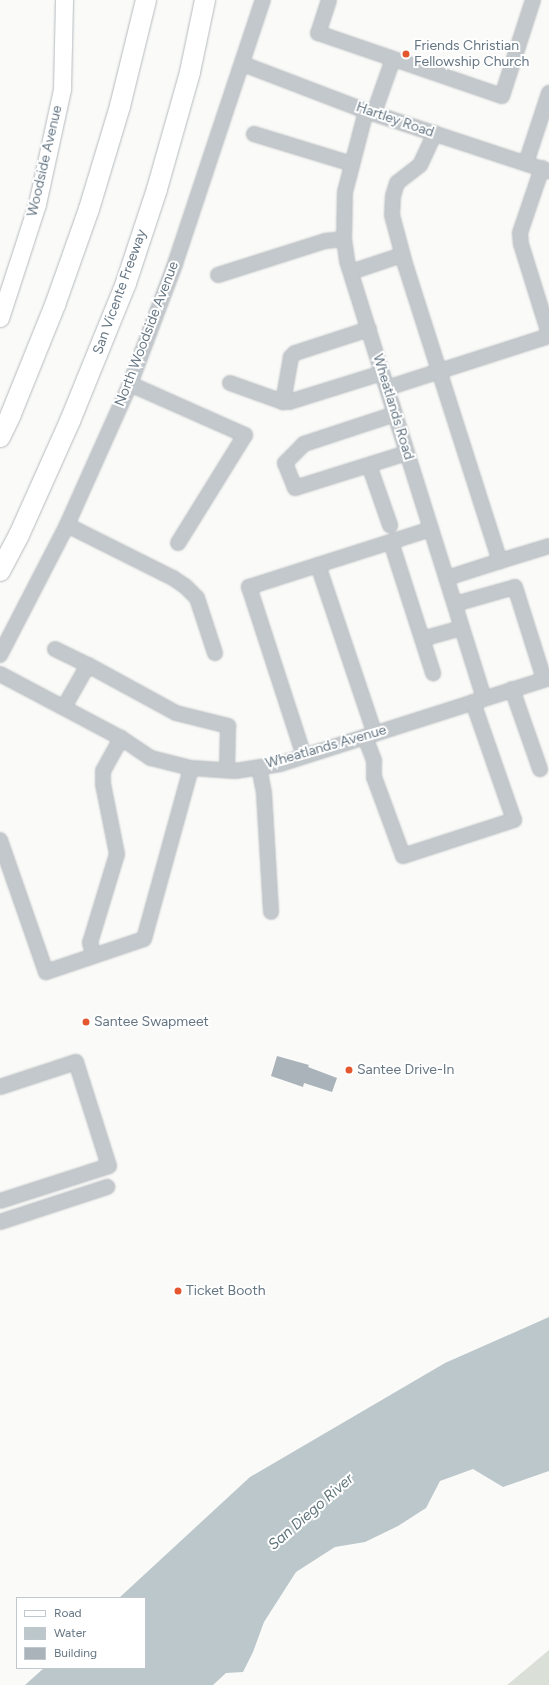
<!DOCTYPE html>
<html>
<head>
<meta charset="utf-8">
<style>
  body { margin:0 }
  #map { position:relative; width:549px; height:1685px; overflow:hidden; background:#fafaf8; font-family:Figtree,sans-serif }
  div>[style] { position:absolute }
  .green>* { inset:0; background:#dadfd7 }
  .water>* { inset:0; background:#bbc7cb }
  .building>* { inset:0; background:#aab3b9 }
  .roads { filter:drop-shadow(0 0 1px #b5babe) drop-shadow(0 0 1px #b5babe) }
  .minor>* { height:14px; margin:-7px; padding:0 7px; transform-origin:7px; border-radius:7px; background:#c3c8cc }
  .major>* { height:17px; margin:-8.5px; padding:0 8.5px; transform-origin:8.5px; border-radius:8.5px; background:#fff }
  .highway>* { height:20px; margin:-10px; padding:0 10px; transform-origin:10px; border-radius:10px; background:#fff }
  .dots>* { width:11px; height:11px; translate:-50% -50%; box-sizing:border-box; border:2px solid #fff; border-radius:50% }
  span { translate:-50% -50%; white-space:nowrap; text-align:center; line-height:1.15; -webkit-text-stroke:4px #fff; paint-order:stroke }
  .poi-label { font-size:14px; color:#657683 }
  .left { translate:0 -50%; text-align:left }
  .street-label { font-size:14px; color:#657683 }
  .water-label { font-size:15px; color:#60757c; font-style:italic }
  .legend { position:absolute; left:16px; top:1597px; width:130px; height:72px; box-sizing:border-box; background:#fff; border:1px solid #c1c8cd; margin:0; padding:5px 7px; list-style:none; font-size:12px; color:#657683 }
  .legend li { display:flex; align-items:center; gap:8px; height:20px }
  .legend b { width:20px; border:1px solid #c1c8cd }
</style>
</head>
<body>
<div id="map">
  <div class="green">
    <i style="clip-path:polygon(549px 1650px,549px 1685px,507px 1685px)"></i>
  </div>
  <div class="water">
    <i style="clip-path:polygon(549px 1317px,549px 1471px,503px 1487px,473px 1469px,440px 1481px,426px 1508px,398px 1526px,365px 1542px,335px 1547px,296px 1572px,264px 1622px,253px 1652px,243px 1672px,226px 1673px,213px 1685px,25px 1685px,44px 1668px,145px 1668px,145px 1598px,119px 1598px,250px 1477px,445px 1363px)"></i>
  </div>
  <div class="building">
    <i style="clip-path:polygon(277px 1056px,309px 1065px,308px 1067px,337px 1078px,332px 1092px,304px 1083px,303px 1087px,271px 1076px)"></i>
  </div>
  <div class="roads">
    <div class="minor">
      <i style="left:329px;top:0;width:35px;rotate:108deg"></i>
      <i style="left:318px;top:33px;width:194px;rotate:18.9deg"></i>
      <i style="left:502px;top:96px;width:101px;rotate:-72.1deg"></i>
      <i style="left:243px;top:64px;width:132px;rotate:20.9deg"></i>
      <i style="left:366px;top:111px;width:193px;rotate:18.2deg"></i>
      <i style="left:366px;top:111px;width:84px;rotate:104.5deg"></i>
      <i style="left:345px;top:192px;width:47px;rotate:91.2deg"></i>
      <i style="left:344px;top:239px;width:22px;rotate:82deg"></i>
      <i style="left:347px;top:261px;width:458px;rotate:72.6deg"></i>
      <i style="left:374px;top:113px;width:57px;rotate:-70.6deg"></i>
      <i style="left:435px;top:133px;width:35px;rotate:115deg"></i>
      <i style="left:420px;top:165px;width:29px;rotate:142deg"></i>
      <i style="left:397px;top:183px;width:14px;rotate:107deg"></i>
      <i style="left:393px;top:196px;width:19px;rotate:93deg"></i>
      <i style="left:392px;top:215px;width:51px;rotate:75.1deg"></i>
      <i style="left:405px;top:264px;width:312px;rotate:72.3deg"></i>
      <i style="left:500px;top:561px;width:56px;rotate:162.2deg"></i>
      <i style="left:254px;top:134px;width:102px;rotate:17deg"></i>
      <i style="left:526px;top:163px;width:74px;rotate:-71.8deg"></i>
      <i style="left:542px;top:168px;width:69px;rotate:108.7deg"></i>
      <i style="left:520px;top:233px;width:11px;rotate:85deg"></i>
      <i style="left:521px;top:244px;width:94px;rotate:72.7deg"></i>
      <i style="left:351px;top:272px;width:54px;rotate:-18.4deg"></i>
      <i style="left:218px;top:275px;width:112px;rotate:-17.6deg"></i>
      <i style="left:325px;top:241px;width:19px;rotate:-6deg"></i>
      <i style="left:369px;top:329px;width:78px;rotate:162deg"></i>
      <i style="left:295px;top:353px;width:6px;rotate:135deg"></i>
      <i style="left:291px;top:357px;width:46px;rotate:100.1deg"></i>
      <i style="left:283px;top:402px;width:6px"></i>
      <i style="left:289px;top:402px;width:97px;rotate:-17.3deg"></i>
      <i style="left:230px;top:383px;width:56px;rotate:19.7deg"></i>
      <i style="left:130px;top:384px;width:126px;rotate:23.9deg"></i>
      <i style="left:245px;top:435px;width:127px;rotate:121.8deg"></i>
      <i style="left:387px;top:388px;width:170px;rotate:-17.8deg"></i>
      <i style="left:395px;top:414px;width:96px;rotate:161.8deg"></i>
      <i style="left:304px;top:444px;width:27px;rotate:135deg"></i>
      <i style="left:285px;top:463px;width:27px;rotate:68deg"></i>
      <i style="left:295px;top:488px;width:117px;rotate:-17.4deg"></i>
      <i style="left:369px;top:465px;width:64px;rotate:70.7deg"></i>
      <i style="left:67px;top:525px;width:119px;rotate:26.6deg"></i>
      <i style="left:173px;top:578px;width:14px;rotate:34deg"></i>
      <i style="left:185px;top:586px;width:17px;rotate:45deg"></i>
      <i style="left:197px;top:598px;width:58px;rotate:71.9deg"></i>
      <i style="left:391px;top:542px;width:138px;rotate:72.2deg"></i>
      <i style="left:500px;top:561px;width:51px;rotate:-17deg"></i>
      <i style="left:318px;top:565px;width:178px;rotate:71.4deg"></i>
      <i style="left:455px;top:604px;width:62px;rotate:-15.8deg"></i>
      <i style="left:515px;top:587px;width:96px;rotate:72.5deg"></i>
      <i style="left:422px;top:639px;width:41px;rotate:-15.4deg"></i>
      <i style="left:55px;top:649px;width:37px;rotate:26deg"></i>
      <i style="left:88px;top:665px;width:48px;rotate:119.7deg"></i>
      <i style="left:0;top:655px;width:146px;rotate:-62.7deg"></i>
      <i style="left:67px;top:525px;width:154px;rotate:-65.9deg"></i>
      <i style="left:130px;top:384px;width:128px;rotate:-69.4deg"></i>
      <i style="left:175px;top:264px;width:278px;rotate:-71.6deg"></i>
      <i style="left:88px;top:665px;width:100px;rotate:28.6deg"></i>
      <i style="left:176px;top:713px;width:54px;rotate:14deg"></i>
      <i style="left:228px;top:726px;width:44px;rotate:91.3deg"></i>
      <i style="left:0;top:674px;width:137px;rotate:27.9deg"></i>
      <i style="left:121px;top:738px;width:36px;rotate:34deg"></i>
      <i style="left:151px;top:758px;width:41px;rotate:14deg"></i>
      <i style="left:191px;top:768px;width:44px;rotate:3.9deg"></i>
      <i style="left:235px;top:771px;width:46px;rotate:-8.8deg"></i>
      <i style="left:280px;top:764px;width:282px;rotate:-17.7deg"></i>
      <i style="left:512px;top:689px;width:85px;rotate:70.7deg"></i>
      <i style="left:365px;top:737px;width:26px;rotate:69deg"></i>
      <i style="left:374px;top:761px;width:16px;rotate:90deg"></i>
      <i style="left:374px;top:777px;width:84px;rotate:69.8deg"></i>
      <i style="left:403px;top:856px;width:117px;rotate:-18deg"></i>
      <i style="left:514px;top:820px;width:125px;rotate:-109.2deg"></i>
      <i style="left:304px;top:756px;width:178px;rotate:-108deg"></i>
      <i style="left:249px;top:587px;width:191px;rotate:-17.7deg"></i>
      <i style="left:259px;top:767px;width:26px;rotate:79deg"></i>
      <i style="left:264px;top:793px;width:119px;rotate:86.6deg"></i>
      <i style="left:0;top:840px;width:140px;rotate:70.8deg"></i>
      <i style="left:46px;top:972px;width:103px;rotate:-18.6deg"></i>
      <i style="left:144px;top:939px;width:177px;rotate:-74.6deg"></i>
      <i style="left:94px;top:956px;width:14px;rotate:-107deg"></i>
      <i style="left:90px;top:943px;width:93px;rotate:-73.1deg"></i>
      <i style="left:117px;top:854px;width:71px;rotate:-101.3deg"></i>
      <i style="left:103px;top:784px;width:13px;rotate:-90deg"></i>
      <i style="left:103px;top:771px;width:38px;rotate:-61deg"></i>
      <i style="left:0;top:1087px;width:80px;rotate:-18.2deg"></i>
      <i style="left:76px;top:1062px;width:109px;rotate:72.4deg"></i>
      <i style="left:109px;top:1166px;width:114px;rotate:162.2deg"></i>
      <i style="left:0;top:1222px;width:113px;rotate:-18.1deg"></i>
    </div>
    <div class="major">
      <i style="left:0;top:318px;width:120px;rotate:-72deg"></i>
      <i style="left:37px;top:204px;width:118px;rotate:-77.7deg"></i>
      <i style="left:62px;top:89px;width:89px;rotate:-88.7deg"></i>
    </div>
    <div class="highway">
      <i style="left:0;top:437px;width:25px;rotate:-64deg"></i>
      <i style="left:11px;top:414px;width:118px;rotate:-68deg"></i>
      <i style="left:55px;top:305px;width:102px;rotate:-70.5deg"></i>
      <i style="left:89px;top:209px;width:108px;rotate:-73.2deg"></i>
      <i style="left:120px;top:106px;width:109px;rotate:-76.2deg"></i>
      <i style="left:0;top:571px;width:41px;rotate:-62.2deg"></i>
      <i style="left:19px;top:535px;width:125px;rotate:-65.9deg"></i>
      <i style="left:70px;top:421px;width:149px;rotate:-67.9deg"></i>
      <i style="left:126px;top:283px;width:99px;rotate:-71.7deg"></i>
      <i style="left:157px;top:189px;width:122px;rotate:-74.2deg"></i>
      <i style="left:190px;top:72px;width:74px;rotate:-78.2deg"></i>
    </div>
  </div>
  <div class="dots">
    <i style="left:406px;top:54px;background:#e4572e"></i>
    <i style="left:86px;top:1022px;background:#e4572e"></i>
    <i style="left:349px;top:1070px;background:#e4572e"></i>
    <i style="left:178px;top:1291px;background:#e4572e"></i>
  </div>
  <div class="poi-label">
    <span class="left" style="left:414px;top:54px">Friends Christian<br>Fellowship Church</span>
    <span class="left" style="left:94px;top:1022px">Santee Swapmeet</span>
    <span class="left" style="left:357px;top:1070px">Santee Drive-In</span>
    <span class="left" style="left:186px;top:1291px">Ticket Booth</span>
  </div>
  <div class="street-label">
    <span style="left:395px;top:120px;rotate:19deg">Hartley Road</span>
    <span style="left:45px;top:161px;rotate:-77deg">Woodside Avenue</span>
    <span style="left:120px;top:292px;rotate:-70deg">San Vicente Freeway</span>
    <span style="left:147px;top:334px;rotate:-69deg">North Woodside Avenue</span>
    <span style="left:393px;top:407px;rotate:73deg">Wheatlands Road</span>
    <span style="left:326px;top:747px;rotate:-16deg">Wheatlands Avenue</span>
  </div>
  <div class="water-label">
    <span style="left:311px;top:1512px;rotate:-41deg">San Diego River</span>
  </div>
  <ul class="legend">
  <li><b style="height:5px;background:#fff"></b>Road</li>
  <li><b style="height:11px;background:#bbc7cb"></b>Water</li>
  <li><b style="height:11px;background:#aab3b9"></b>Building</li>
  </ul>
</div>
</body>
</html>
